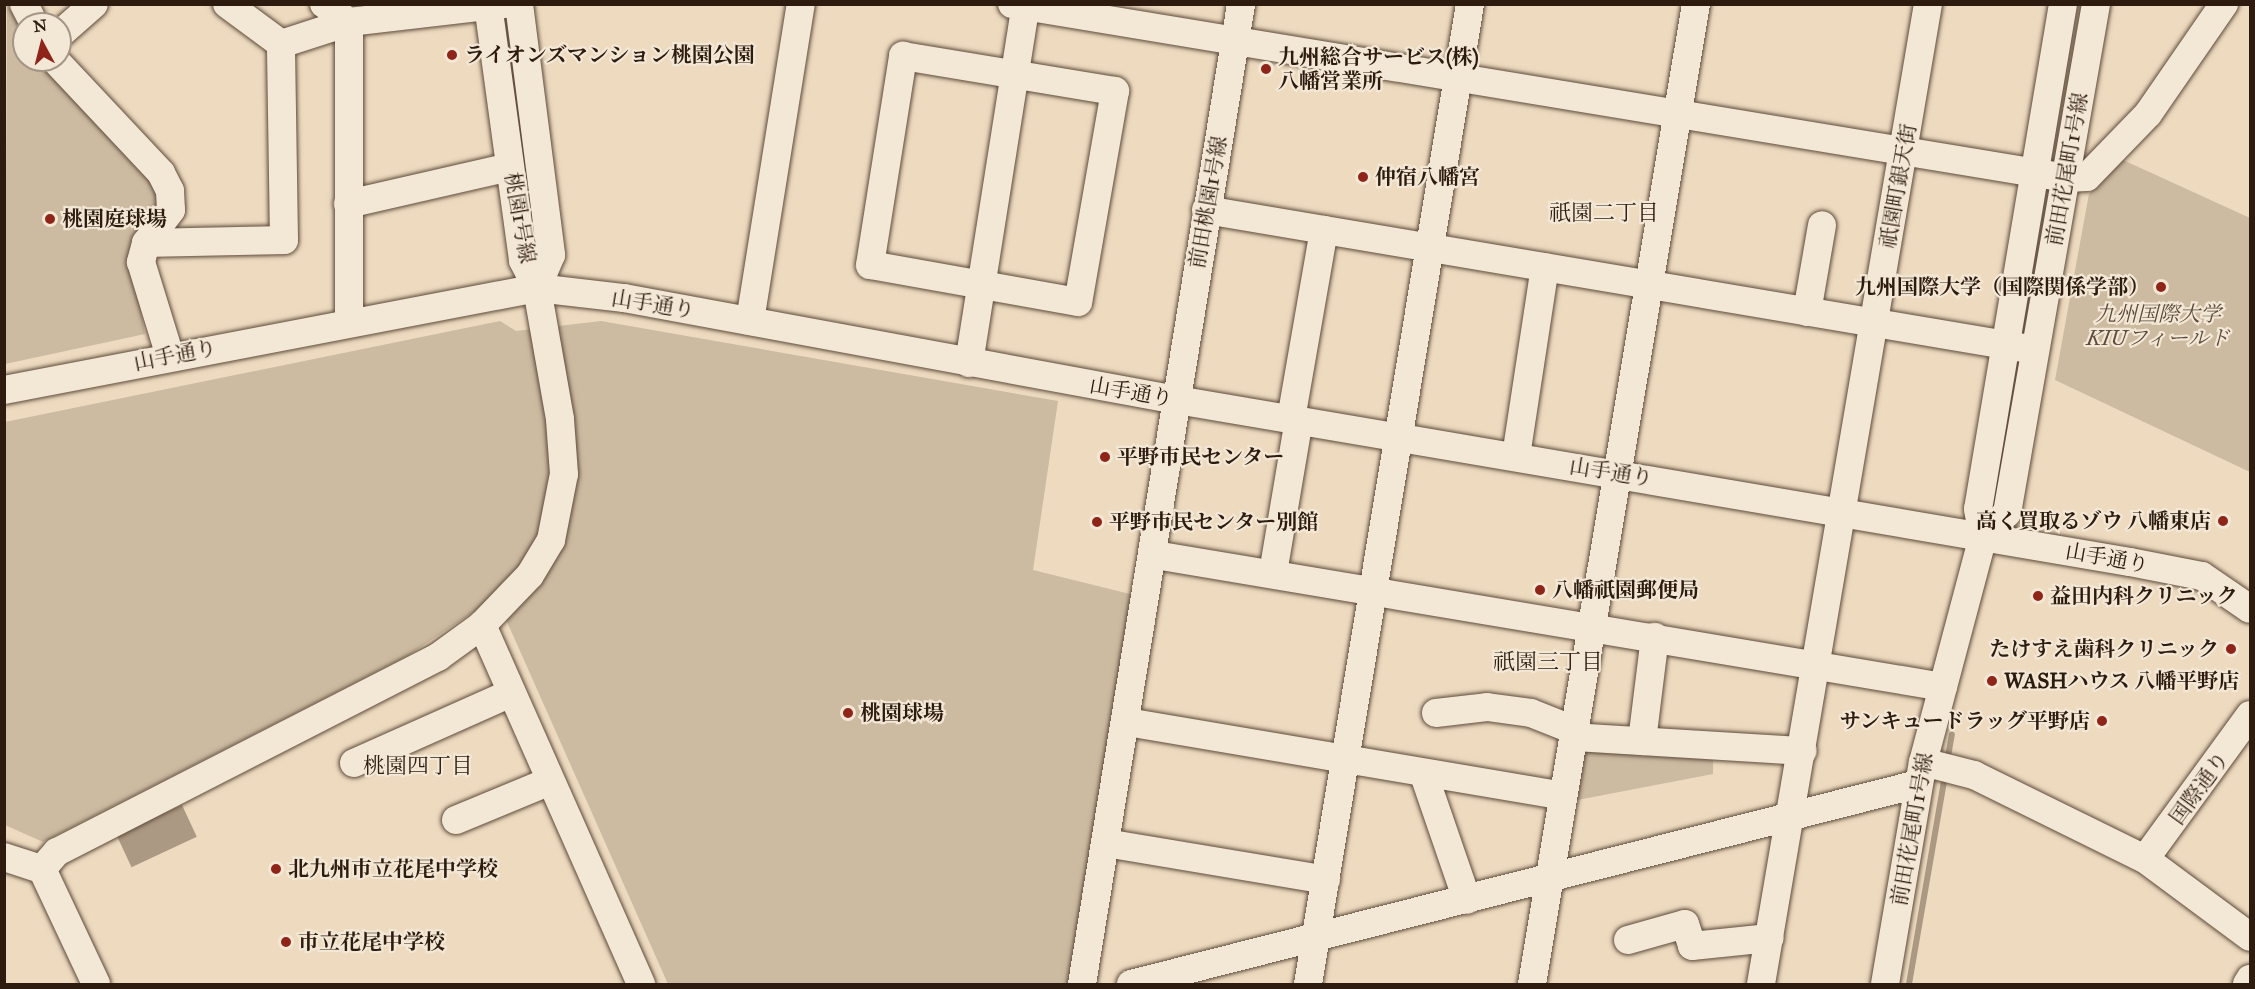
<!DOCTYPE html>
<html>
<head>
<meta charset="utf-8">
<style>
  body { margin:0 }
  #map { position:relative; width:2255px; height:989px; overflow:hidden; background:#eddabf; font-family:"IM FELL Great Primer","Noto Serif JP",serif }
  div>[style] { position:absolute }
  .green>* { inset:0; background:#ccbaa1 }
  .water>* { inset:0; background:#ac9983; transform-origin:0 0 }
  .stream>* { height:6px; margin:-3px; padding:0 3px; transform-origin:3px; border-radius:3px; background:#ac9983 }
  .roads { filter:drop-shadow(0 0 2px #5d4b3b) drop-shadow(0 0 2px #5d4b3b) }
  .minor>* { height:28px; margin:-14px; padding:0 14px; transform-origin:14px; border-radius:14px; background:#f3e7d5 }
  .dots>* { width:16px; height:16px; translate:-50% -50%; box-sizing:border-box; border:3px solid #f3e7d5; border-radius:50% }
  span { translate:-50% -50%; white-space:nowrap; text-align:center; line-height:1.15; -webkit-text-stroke:4.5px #f3e7d5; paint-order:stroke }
  .poi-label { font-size:21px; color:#2d1b0f; font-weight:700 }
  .left { translate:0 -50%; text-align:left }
  .right { translate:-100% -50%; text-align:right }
  .street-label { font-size:21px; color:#2d1b0f }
  .park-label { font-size:21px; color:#5d4b3b; font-style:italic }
  .neighbourhood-label { font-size:22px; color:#2d1b0f }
  .frame { position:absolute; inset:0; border:6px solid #2d1b0f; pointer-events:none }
  .north { position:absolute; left:12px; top:12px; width:60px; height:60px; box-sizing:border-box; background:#f3e7d5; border:2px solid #a49586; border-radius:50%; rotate:353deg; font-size:16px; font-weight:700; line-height:24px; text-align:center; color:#2d1b0f }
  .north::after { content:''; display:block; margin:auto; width:21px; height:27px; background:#8f2418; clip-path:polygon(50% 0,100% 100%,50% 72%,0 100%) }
</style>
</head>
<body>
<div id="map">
  <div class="green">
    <i style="clip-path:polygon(7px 4px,24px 34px,24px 60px,39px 60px,153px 183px,159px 198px,130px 255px,145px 334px,5px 364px)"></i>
    <i style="clip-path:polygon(2123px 160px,2250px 218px,2250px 472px,2055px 380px,2089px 194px)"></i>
    <i style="clip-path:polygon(500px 321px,516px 331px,601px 321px,1058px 401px,1033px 570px,1134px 595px,1069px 984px,668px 984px,496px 597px,407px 656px,43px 842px,5px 825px,5px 422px)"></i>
    <i style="clip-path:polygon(1578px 744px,1713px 751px,1713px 774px,1567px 802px)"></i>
  </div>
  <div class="water">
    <i style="left:182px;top:805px;width:35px;height:72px;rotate:65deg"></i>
  </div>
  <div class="stream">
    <i style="left:1947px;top:762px;width:28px;rotate:-80deg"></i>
    <i style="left:1909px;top:984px;width:212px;rotate:-80.2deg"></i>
  </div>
  <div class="roads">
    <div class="minor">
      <i style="left:24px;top:4px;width:22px;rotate:63deg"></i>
      <i style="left:227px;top:4px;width:67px;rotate:36.5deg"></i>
      <i style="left:324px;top:4px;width:31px;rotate:36deg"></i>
      <i style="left:349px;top:22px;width:298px;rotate:90deg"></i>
      <i style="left:519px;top:4px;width:253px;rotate:82.7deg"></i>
      <i style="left:551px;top:255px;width:36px;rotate:113deg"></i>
      <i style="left:1012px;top:4px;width:1068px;rotate:9.37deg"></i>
      <i style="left:2066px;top:178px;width:21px;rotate:-3deg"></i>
      <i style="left:2087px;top:177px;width:88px;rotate:-45.9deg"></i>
      <i style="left:2148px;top:114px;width:134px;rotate:-55.4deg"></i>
      <i style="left:2063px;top:4px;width:512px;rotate:99.55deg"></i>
      <i style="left:1978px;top:509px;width:27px;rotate:80deg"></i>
      <i style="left:1983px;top:536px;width:33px;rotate:-44deg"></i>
      <i style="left:2007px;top:513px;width:517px;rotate:-80.08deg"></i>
      <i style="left:60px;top:34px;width:45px;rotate:-41.4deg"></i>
      <i style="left:903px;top:56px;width:215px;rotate:9.4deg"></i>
      <i style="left:1115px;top:91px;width:214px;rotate:99.9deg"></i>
      <i style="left:1078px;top:302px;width:211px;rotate:-169.9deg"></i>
      <i style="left:870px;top:265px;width:212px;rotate:-81deg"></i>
      <i style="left:55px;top:60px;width:155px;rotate:46.8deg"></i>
      <i style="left:161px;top:173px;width:20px;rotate:63deg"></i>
      <i style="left:170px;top:191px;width:19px;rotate:87deg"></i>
      <i style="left:171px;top:210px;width:41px;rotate:127.1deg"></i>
      <i style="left:146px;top:243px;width:20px;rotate:105deg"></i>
      <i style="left:141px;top:262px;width:98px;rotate:72.9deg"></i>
      <i style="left:348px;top:204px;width:166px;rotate:-12.9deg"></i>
      <i style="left:1206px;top:210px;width:830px;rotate:9.58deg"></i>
      <i style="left:146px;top:243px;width:138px;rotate:-1.2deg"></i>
      <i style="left:284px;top:240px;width:196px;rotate:-90.9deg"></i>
      <i style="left:281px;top:44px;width:71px;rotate:-17.9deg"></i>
      <i style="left:349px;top:22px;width:156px;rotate:-6.6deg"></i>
      <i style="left:1807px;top:312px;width:88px;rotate:-80.2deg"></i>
      <i style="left:750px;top:321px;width:321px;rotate:-80.9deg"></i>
      <i style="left:969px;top:363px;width:363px;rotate:-81deg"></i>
      <i style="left:4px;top:390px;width:543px;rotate:-10.83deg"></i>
      <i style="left:537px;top:288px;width:88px;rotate:6.6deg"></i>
      <i style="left:624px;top:298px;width:562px;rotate:10.45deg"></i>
      <i style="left:1177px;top:400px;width:967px;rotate:9.65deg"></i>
      <i style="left:2130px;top:562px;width:73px;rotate:11deg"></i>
      <i style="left:2202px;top:576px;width:58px;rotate:34.5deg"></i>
      <i style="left:1291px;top:419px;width:192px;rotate:-80.1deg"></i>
      <i style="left:1516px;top:456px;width:191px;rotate:-81.3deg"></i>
      <i style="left:1155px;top:555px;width:799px;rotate:9.51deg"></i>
      <i style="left:1273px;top:573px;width:155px;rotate:-80.4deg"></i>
      <i style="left:482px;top:625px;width:393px;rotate:66.1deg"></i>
      <i style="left:1436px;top:713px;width:51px;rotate:-6.7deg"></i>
      <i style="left:1487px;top:707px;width:44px;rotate:7.8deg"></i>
      <i style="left:1531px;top:713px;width:46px;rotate:21.6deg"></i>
      <i style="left:1127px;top:722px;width:442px;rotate:9.6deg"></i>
      <i style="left:1573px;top:737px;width:230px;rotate:3.5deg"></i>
      <i style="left:1642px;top:741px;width:105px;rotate:-82.9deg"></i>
      <i style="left:1923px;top:762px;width:53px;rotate:14.3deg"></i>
      <i style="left:1974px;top:775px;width:191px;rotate:26.2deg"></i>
      <i style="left:2145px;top:859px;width:131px;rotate:36.6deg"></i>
      <i style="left:354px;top:763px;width:172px;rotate:-24deg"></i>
      <i style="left:1424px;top:775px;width:132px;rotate:71deg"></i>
      <i style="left:456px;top:820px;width:102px;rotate:-22.5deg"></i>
      <i style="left:1106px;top:843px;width:223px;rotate:9.5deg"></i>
      <i style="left:4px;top:857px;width:40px;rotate:18deg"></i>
      <i style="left:42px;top:869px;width:23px;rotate:-49deg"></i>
      <i style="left:57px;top:852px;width:428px;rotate:-27.1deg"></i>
      <i style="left:438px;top:657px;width:54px;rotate:-36deg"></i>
      <i style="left:482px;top:625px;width:69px;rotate:-46.2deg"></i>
      <i style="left:530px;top:575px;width:41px;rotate:-59deg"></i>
      <i style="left:551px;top:540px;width:67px;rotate:-78.9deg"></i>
      <i style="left:564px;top:474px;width:55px;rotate:-94.2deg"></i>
      <i style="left:560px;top:419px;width:133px;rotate:-100deg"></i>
      <i style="left:537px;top:288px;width:31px;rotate:-117deg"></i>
      <i style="left:523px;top:260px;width:258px;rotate:-97.8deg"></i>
      <i style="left:2145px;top:859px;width:178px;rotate:-53.9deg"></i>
      <i style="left:42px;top:869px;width:127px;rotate:64.8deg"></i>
      <i style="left:1628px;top:940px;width:59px;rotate:-15.7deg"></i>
      <i style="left:1685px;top:924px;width:23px;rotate:72deg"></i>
      <i style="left:1692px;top:946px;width:78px;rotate:-5.9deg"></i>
      <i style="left:1082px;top:984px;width:993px;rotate:-80.78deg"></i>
      <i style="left:1131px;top:984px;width:812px;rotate:-14.26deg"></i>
      <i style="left:1308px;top:984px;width:993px;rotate:-80.61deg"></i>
      <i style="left:1532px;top:984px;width:994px;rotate:-80.5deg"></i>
      <i style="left:1761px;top:984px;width:994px;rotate:-80.33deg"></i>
      <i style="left:1885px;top:984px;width:225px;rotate:-80.3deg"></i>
      <i style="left:1923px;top:762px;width:234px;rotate:-75.1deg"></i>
      <i style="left:2247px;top:984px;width:6px;rotate:-59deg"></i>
    </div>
  </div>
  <div class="dots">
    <i style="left:452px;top:55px;background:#8f2418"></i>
    <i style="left:1266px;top:69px;background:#8f2418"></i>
    <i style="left:1363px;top:177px;background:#8f2418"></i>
    <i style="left:50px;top:219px;background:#8f2418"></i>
    <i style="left:2161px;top:287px;background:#8f2418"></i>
    <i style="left:1105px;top:457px;background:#8f2418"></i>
    <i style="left:2223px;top:521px;background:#8f2418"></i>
    <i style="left:1097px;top:522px;background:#8f2418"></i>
    <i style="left:1540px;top:590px;background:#8f2418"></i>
    <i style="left:2038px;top:596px;background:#8f2418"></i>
    <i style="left:2231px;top:649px;background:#8f2418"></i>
    <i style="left:1992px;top:681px;background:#8f2418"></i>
    <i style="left:848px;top:713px;background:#8f2418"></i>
    <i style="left:2102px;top:721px;background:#8f2418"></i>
    <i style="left:276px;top:869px;background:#8f2418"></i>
    <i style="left:286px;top:942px;background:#8f2418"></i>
  </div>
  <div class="poi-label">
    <span class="left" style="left:464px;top:55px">ライオンズマンション桃園公園</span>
    <span class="left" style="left:1278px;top:69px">九州総合サービス(株)<br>八幡営業所</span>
    <span class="left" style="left:1375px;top:177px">仲宿八幡宮</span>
    <span class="left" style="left:62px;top:219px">桃園庭球場</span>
    <span class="right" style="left:2149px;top:287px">九州国際大学（国際関係学部）</span>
    <span class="left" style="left:1117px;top:457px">平野市民センター</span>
    <span class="right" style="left:2211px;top:521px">高く買取るゾウ 八幡東店</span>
    <span class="left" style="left:1109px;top:522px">平野市民センター別館</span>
    <span class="left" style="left:1552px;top:590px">八幡祇園郵便局</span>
    <span class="left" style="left:2050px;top:596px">益田内科クリニック</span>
    <span class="right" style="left:2219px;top:649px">たけすえ歯科クリニック</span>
    <span class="left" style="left:2004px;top:681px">WASHハウス 八幡平野店</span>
    <span class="left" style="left:860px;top:713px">桃園球場</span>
    <span class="right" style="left:2090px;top:721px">サンキュードラッグ平野店</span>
    <span class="left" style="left:288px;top:869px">北九州市立花尾中学校</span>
    <span class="left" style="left:298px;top:942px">市立花尾中学校</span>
  </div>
  <div class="street-label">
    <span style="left:2067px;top:169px;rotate:-80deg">前田花尾町1号線</span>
    <span style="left:1898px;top:186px;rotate:-80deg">祇園町銀天街</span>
    <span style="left:1208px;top:202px;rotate:-80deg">前田桃園1号線</span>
    <span style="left:520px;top:218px;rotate:80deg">桃園1号線</span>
    <span style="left:653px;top:304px;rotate:9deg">山手通り</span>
    <span style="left:175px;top:355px;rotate:-11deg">山手通り</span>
    <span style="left:1131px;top:392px;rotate:10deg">山手通り</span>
    <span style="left:1611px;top:472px;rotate:9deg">山手通り</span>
    <span style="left:2107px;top:558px;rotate:10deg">山手通り</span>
    <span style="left:2199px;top:788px;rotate:-54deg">国際通り</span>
    <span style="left:1912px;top:829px;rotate:-80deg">前田花尾町1号線</span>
  </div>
  <div class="park-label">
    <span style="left:2158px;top:326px">九州国際大学<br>KIUフィールド</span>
  </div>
  <div class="neighbourhood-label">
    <span style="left:1604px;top:213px">祇園二丁目</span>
    <span style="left:1548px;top:662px">祇園三丁目</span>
    <span style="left:418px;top:766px">桃園四丁目</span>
  </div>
  <div class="frame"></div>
  <div class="north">N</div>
</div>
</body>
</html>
